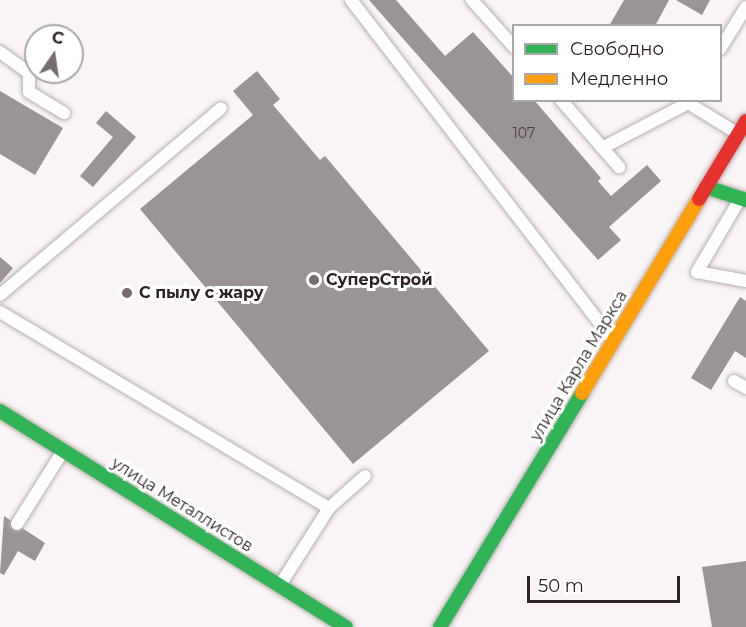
<!DOCTYPE html>
<html>
<head>
<meta charset="utf-8">
<style>
  body { margin:0 }
  #map { position:relative; width:746px; height:627px; overflow:hidden; background:#f9f4f5; font-family:Montserrat,sans-serif }
  div>[style] { position:absolute }
  .building>* { inset:0; background:#9b9497 }
  .roads { filter:drop-shadow(0 0 2px #b8afb0) drop-shadow(0 0 2px #b8afb0) }
  .lane>* { height:12px; margin:-6px; padding:0 6px; transform-origin:6px; border-radius:6px; background:#fefdfe }
  .fast>* { height:14px; margin:-7px; padding:0 7px; transform-origin:7px; border-radius:7px; background:#30b455 }
  .slow>* { height:14px; margin:-7px; padding:0 7px; transform-origin:7px; border-radius:7px; background:#ff9f0a }
  .jam>* { height:14px; margin:-7px; padding:0 7px; transform-origin:7px; border-radius:7px; background:#e5322d }
  .dots>* { width:16px; height:16px; translate:-50% -50%; box-sizing:border-box; border:3px solid #fff; border-radius:50% }
  span { translate:-50% -50%; white-space:nowrap; text-align:center; line-height:1.15; -webkit-text-stroke:6px #fff; paint-order:stroke }
  .number-label { font-size:14px; color:#4a3e41 }
  .number-label span { -webkit-text-stroke-width:0 }
  .poi-label { font-size:16px; color:#2f2224; font-weight:700 }
  .left { translate:0 -50%; text-align:left }
  .street-label { font-size:16px; color:#2f2224 }
  .legend { position:absolute; left:512px; top:24px; width:210px; height:78px; box-sizing:border-box; background:#fff; border:2px solid #aca7a7; margin:0; padding:8px 10px; list-style:none; font-size:18px; color:#2f2224 }
  .legend li { display:flex; align-items:center; gap:12px; height:30px }
  .legend b { width:30px; border:2px solid #aca7a7 }
  .north { position:absolute; left:24px; top:24px; width:60px; height:60px; box-sizing:border-box; background:#fff; border:2px solid #aca7a7; border-radius:50%; rotate:13deg; font-size:16px; font-weight:700; line-height:24px; text-align:center; color:#2f2224 }
  .north::after { content:''; display:block; margin:auto; width:21px; height:27px; background:#766c6d; clip-path:polygon(50% 0,100% 100%,50% 72%,0 100%) }
  .scale { position:absolute; left:527px; top:576px; width:153px; height:27px; box-sizing:border-box; border:3px solid #2f2224; border-top:0; padding-left:8px; font-size:18px; line-height:21px; white-space:nowrap; color:#2f2224; -webkit-text-stroke:4px #fff; paint-order:stroke }
</style>
</head>
<body>
<div id="map">
  <div class="building">
    <i style="clip-path:polygon(369px 0,396px 0,445px 56px,473px 32px,514px 78px,514px 100px,534px 100px,601px 178px,598px 181px,611px 196px,647px 165px,661px 181px,609px 227px,621px 240px,598px 260px)"></i>
    <i style="clip-path:polygon(624px 0,669px 0,655px 26px,609px 26px)"></i>
    <i style="clip-path:polygon(676px 0,710px 0,702px 15px)"></i>
    <i style="clip-path:polygon(257px 71px,280px 99px,273px 105px,320px 160px,325px 156px,489px 351px,353px 464px,140px 209px,253px 115px,233px 91px)"></i>
    <i style="clip-path:polygon(0 91px,63px 128px,35px 175px,0 154px)"></i>
    <i style="clip-path:polygon(106px 111px,136px 137px,93px 187px,80px 176px,113px 137px,96px 123px)"></i>
    <i style="clip-path:polygon(0 257px,13px 268px,0 283px)"></i>
    <i style="clip-path:polygon(740px 297px,746px 301px,746px 358px,735px 351px,711px 390px,691px 378px)"></i>
    <i style="clip-path:polygon(4px 516px,45px 543px,35px 561px,18px 551px,4px 575px,0 573px)"></i>
    <i style="clip-path:polygon(746px 561px,746px 627px,712px 627px,702px 567px)"></i>
  </div>
  <div class="roads">
    <div class="lane">
      <i style="left:351px;top:0;width:429px;rotate:52.4deg"></i>
      <i style="left:472px;top:0;width:63px;rotate:48.2deg"></i>
      <i style="left:720px;top:49px;width:49px;rotate:-58.2deg"></i>
      <i style="left:0;top:52px;width:36px;rotate:36deg"></i>
      <i style="left:29px;top:73px;width:19px;rotate:90deg"></i>
      <i style="left:29px;top:92px;width:41px;rotate:31deg"></i>
      <i style="left:561px;top:100px;width:89px;rotate:49.1deg"></i>
      <i style="left:602px;top:148px;width:97px;rotate:-27.6deg"></i>
      <i style="left:688px;top:103px;width:57px;rotate:31.5deg"></i>
      <i style="left:740px;top:199px;width:85px;rotate:120.5deg"></i>
      <i style="left:697px;top:272px;width:50px;rotate:10.4deg"></i>
      <i style="left:0;top:295px;width:289px;rotate:-40.2deg"></i>
      <i style="left:0;top:312px;width:383px;rotate:30.8deg"></i>
      <i style="left:734px;top:381px;width:14px;rotate:30deg"></i>
      <i style="left:17px;top:524px;width:86px;rotate:-57.8deg"></i>
      <i style="left:280px;top:585px;width:91px;rotate:-57.5deg"></i>
      <i style="left:329px;top:508px;width:48px;rotate:-41.6deg"></i>
    </div>
    <div class="fast">
      <i style="left:706px;top:187px;width:42px;rotate:18deg"></i>
      <i style="left:0;top:411px;width:408px;rotate:32deg"></i>
      <i style="left:440px;top:627px;width:274px;rotate:-58.7deg"></i>
    </div>
    <div class="slow">
      <i style="left:582px;top:393px;width:227px;rotate:-58.9deg"></i>
    </div>
    <div class="jam">
      <i style="left:699px;top:199px;width:91px;rotate:-58.9deg"></i>
    </div>
  </div>
  <div class="dots">
    <i style="left:314px;top:280px;background:#766c6d"></i>
    <i style="left:127px;top:293px;background:#766c6d"></i>
  </div>
  <div class="number-label">
    <span style="left:524px;top:133px">107</span>
  </div>
  <div class="poi-label">
    <span class="left" style="left:326px;top:280px">СуперСтрой</span>
    <span class="left" style="left:139px;top:293px">С пылу с жару</span>
  </div>
  <div class="street-label">
    <span style="left:579px;top:366px;rotate:-59deg">улица Карла Маркса</span>
    <span style="left:182px;top:505px;rotate:32deg">улица Металлистов</span>
  </div>
  <ul class="legend">
  <li><b style="height:8px;background:#30b455"></b>Свободно</li>
  <li><b style="height:8px;background:#ff9f0a"></b>Медленно</li>
  </ul>
  <div class="north">С</div>
  <div class="scale">50 m</div>
</div>
</body>
</html>
